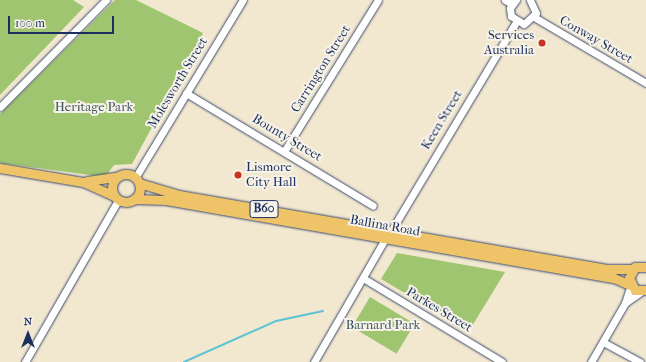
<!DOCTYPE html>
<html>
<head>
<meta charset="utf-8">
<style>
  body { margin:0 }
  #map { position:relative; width:646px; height:362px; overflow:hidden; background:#f2e7cf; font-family:"IM FELL French Canon",serif }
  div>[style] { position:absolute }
  .green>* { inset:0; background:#a0c570; transform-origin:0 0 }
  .stream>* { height:2px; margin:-1px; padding:0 1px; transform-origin:1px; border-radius:1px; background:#5ac4d6 }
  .roads { filter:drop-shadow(0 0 1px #3b4b6f) drop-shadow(0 0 1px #3b4b6f) }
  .minor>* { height:7px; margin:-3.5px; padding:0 3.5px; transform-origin:3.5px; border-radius:3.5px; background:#fff }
  .major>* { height:9px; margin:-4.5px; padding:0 4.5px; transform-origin:4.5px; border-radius:4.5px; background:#efc469 }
  .major>.ring { margin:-4.5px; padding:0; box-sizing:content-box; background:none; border:9px solid #efc469; border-radius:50% }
  .dots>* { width:11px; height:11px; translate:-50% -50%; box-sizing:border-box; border:2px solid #f7f3e8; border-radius:50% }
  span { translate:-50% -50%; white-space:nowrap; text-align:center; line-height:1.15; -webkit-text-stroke:4px #f7f3e8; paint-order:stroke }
  .shield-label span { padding:1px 3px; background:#f7f3e8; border:1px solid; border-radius:3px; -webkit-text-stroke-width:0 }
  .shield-label { font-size:12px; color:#1b2f5e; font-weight:700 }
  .poi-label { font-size:13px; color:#1b2f5e }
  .right { translate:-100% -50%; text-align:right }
  .left { translate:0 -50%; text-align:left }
  .street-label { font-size:13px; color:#1b2f5e }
  .park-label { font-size:13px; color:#3c5462 }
  .north { position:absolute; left:8px; top:314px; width:40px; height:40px; -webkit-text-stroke:3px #f7f3e8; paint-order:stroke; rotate:0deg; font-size:11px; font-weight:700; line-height:16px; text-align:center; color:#1b2f5e }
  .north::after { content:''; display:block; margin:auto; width:14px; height:18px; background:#1b2f5e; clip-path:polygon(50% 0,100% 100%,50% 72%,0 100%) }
  .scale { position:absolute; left:8px; top:16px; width:106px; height:18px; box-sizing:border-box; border:2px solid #1b2f5e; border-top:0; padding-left:5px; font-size:12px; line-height:14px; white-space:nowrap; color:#1b2f5e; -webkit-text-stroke:3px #f7f3e8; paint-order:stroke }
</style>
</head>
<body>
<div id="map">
  <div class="green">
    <i style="clip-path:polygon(0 0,73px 0,84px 7px,0 95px)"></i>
    <i style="clip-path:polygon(115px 0,136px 0,203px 33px,132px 164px,114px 165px,105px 177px,0 163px,0 114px)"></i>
    <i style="clip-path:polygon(397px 253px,505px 272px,469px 331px,381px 279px)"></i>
    <i style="left:370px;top:297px;width:52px;height:35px;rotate:31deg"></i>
  </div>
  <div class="stream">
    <i style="left:184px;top:362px;width:101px;rotate:-24deg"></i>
    <i style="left:276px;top:321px;width:48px;rotate:-12deg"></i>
  </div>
  <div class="roads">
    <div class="minor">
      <i style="left:505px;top:0;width:8px;rotate:30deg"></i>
      <i style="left:516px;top:0;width:10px;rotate:127deg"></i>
      <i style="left:510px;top:8px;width:8px;rotate:83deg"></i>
      <i style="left:511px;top:16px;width:15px;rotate:32deg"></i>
      <i style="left:524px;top:24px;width:16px;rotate:-43deg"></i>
      <i style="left:536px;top:13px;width:14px;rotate:-115deg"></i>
      <i style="left:534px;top:17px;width:130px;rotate:30.5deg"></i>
      <i style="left:186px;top:93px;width:218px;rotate:31.1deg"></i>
      <i style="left:0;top:107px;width:151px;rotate:-45.3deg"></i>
      <i style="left:285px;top:150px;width:176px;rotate:-58.2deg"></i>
      <i style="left:135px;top:178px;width:208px;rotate:-58.8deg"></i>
      <i style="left:391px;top:231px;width:244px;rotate:-59.1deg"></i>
      <i style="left:363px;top:278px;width:162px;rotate:31.1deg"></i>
      <i style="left:625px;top:303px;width:21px;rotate:-35deg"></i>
      <i style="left:603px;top:342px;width:42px;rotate:28.4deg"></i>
      <i style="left:25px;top:362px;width:187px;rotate:-60.1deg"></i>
      <i style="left:314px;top:362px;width:142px;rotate:-60deg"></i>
      <i style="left:591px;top:362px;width:68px;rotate:-60deg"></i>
      <i style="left:625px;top:303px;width:19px;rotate:-72deg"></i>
    </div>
    <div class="major">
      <i style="left:0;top:168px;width:84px;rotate:9.6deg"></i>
      <i style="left:83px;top:182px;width:34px;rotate:24deg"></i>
      <i class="ring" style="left:112px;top:174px;width:19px;height:19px"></i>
      <i style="left:87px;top:181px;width:30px;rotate:-8deg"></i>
      <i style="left:139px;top:183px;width:42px;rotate:16.7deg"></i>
      <i style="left:179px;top:195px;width:434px;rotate:9.8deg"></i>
      <i style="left:607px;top:269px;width:26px"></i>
      <i style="left:134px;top:199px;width:32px;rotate:2deg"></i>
      <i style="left:166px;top:200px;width:455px;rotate:9.9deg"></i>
      <i style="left:614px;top:278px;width:17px;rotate:24deg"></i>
      <i style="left:646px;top:267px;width:11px;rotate:180deg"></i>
      <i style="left:635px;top:267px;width:13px;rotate:119deg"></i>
      <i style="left:629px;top:278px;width:13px;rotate:63deg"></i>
      <i style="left:635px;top:290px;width:11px"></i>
    </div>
  </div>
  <div class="dots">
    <i style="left:542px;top:43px;background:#c8321e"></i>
    <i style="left:238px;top:175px;background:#c8321e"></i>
  </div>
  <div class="shield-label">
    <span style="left:264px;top:209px">B60</span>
  </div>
  <div class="poi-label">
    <span class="right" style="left:534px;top:43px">Services<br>Australia</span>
    <span class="left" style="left:246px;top:175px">Lismore<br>City Hall</span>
  </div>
  <div class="street-label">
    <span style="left:596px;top:40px;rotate:30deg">Conway Street</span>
    <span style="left:321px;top:69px;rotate:-58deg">Carrington Street</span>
    <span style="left:178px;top:83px;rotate:-59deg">Molesworth Street</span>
    <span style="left:442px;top:120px;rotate:-59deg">Keen Street</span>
    <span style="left:287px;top:138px;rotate:31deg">Bounty Street</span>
    <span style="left:385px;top:226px;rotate:10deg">Ballina Road</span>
    <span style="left:439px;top:310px;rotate:31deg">Parkes Street</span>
  </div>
  <div class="park-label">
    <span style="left:94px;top:107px">Heritage Park</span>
    <span style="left:383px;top:325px">Barnard Park</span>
  </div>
  <div class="north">N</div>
  <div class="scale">100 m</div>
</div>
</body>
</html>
